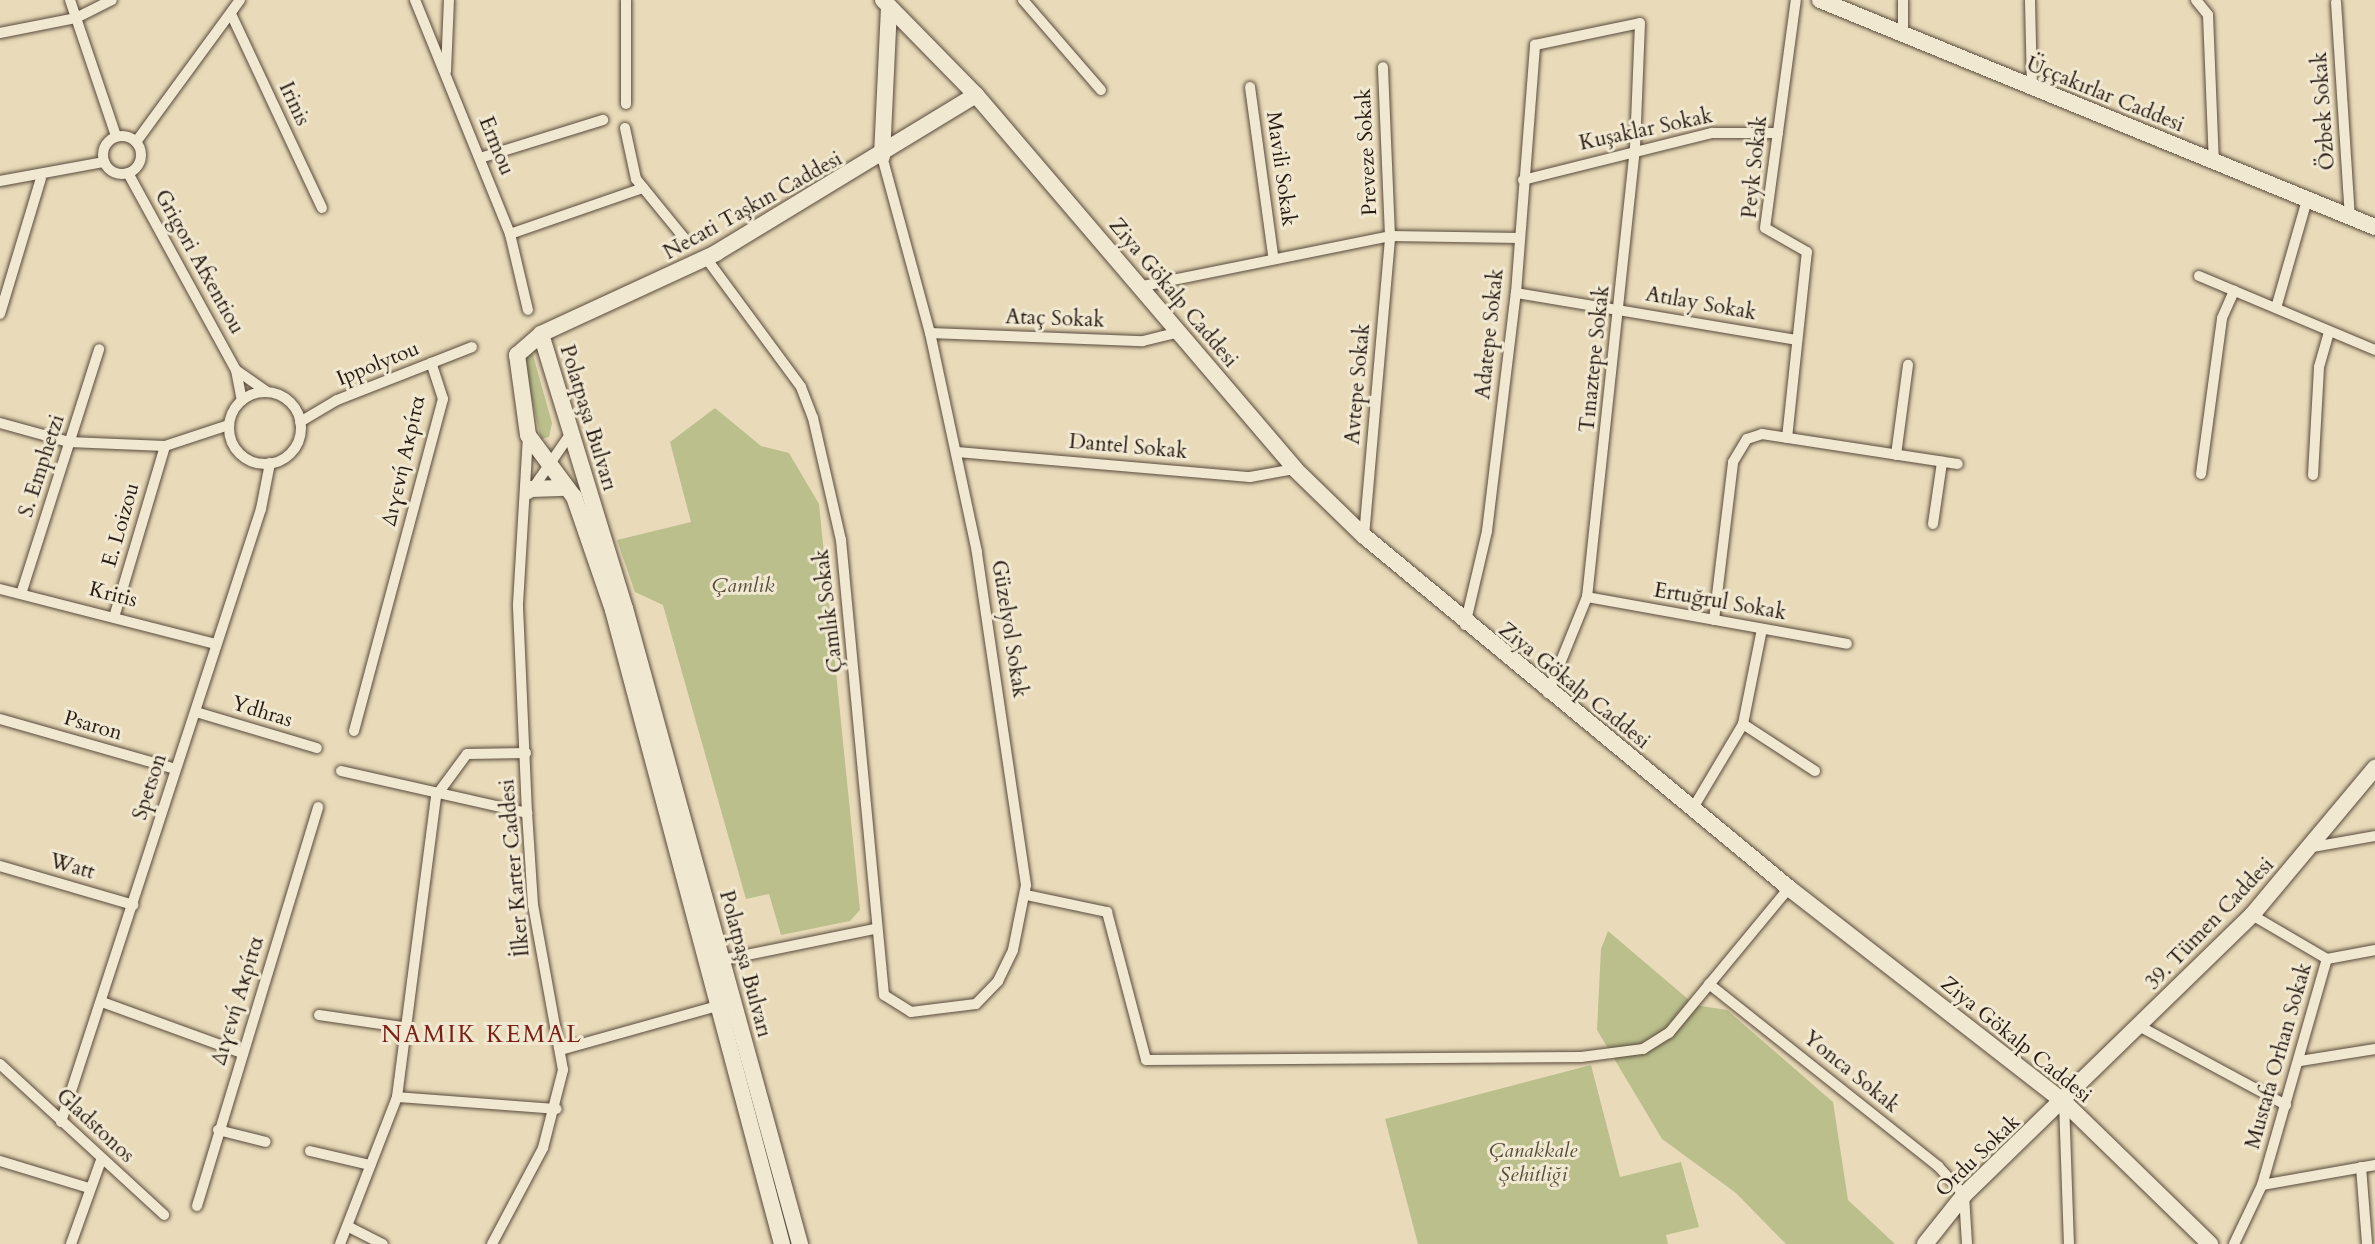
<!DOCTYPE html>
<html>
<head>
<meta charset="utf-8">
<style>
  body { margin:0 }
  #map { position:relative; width:2375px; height:1244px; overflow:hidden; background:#e9dbb9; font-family:Cardo,serif }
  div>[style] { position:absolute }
  .green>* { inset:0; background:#babf8c }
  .roads { filter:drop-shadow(0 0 2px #584a3c) drop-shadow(0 0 2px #584a3c) }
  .street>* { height:10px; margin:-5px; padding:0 5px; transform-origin:5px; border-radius:5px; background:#f1e8d2 }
  .street>.ring { margin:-5px; padding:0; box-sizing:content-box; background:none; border:10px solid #f1e8d2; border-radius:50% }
  .secondary>* { height:16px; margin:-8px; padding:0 8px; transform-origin:8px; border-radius:8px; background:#f1e8d2 }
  span { translate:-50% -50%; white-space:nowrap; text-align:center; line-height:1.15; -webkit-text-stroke:6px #f1e8d2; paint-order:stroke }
  .street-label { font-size:21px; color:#271a13 }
  .park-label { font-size:21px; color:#534c37; font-style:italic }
  .quarter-label { font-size:24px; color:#7a1f14; letter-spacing:2px }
</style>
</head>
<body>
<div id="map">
  <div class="green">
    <i style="clip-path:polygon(531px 348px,552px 423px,549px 437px,541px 439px,523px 360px)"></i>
    <i style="clip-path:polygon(715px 408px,761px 446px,789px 453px,819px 504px,860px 910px,850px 921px,781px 935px,769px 894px,746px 899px,663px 605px,635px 592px,617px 540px,691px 522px,670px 442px)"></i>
    <i style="clip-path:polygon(1608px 931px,1695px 1005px,1727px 1010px,1833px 1102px,1848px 1200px,1895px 1244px,1786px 1244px,1736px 1193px,1662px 1139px,1597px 1030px,1601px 949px)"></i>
    <i style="clip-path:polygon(1591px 1065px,1620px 1177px,1681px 1162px,1699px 1227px,1666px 1235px,1668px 1244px,1418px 1244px,1385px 1119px)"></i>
  </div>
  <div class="roads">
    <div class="street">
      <i style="left:70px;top:0;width:144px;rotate:71.3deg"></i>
      <i style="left:415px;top:0;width:253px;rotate:67.9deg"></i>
      <i style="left:510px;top:234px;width:78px;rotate:76.7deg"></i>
      <i style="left:626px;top:0;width:104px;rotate:90deg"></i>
      <i style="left:1023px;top:0;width:119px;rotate:49.1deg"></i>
      <i style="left:2030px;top:0;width:88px;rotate:88.7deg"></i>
      <i style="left:2196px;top:0;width:19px;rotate:51deg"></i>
      <i style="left:2208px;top:15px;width:147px;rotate:87.7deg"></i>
      <i style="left:2336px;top:2px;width:215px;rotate:86.3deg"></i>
      <i style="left:232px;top:16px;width:212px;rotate:64.9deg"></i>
      <i style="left:0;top:33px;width:77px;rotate:-11.2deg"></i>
      <i style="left:76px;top:18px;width:40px;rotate:-26.6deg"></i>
      <i style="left:1903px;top:34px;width:34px;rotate:-90deg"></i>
      <i style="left:446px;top:71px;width:71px;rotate:-87.6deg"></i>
      <i style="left:1250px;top:87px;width:171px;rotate:82.2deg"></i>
      <i style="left:625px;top:128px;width:52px;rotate:77.8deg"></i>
      <i style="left:636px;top:179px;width:77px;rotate:50.8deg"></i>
      <i class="ring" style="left:103px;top:136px;width:28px;height:28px"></i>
      <i style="left:136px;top:142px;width:176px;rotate:-53.8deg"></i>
      <i style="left:480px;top:158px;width:129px;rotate:-17.2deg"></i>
      <i style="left:128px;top:173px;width:225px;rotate:61.3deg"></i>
      <i style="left:236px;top:370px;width:31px;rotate:79deg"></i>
      <i style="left:1523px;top:180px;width:195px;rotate:-14deg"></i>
      <i style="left:1712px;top:133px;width:66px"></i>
      <i style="left:0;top:181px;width:106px;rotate:-10.4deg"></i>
      <i style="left:510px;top:234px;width:141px;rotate:-19.1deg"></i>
      <i style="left:706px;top:258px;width:160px;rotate:53.6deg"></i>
      <i style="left:801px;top:387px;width:33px;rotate:69deg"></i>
      <i style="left:813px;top:418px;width:125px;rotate:77.1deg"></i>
      <i style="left:841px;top:540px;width:457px;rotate:84.6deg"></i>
      <i style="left:884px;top:995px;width:32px;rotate:32deg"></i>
      <i style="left:911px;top:1012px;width:65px;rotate:-7deg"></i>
      <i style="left:976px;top:1004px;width:32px;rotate:-46deg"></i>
      <i style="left:998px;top:981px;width:34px;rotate:-64deg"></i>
      <i style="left:1013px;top:950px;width:66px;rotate:-78.7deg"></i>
      <i style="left:1026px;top:885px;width:337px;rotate:-98.4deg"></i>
      <i style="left:977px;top:552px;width:224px;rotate:-102.1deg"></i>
      <i style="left:930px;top:333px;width:183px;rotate:-105.2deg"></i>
      <i style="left:2199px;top:276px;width:191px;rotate:22.8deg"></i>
      <i style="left:1143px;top:286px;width:252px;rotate:-11.4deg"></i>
      <i style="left:1390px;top:236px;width:130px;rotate:0.9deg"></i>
      <i style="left:1516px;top:293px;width:285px;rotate:9.5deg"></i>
      <i style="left:2276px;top:308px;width:112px;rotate:-74deg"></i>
      <i style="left:0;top:314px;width:142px;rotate:-73.2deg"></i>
      <i style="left:930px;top:333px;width:213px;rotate:2.2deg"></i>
      <i style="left:1143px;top:341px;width:34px;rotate:-14deg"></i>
      <i style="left:236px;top:370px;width:38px;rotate:35deg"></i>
      <i class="ring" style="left:229px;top:392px;width:62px;height:62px"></i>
      <i style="left:300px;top:422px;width:43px;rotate:-30.7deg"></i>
      <i style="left:337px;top:400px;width:145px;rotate:-21.4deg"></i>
      <i style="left:0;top:423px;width:72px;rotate:15.4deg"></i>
      <i style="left:69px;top:442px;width:96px;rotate:2.4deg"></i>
      <i style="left:165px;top:446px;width:67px;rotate:-18.2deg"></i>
      <i style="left:1787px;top:438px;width:187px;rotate:-83.9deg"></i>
      <i style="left:1807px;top:252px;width:48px;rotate:-150.3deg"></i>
      <i style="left:1765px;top:228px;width:230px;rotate:-82.3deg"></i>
      <i style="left:957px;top:452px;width:294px;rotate:4.9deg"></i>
      <i style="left:1250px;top:477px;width:46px;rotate:-10.1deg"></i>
      <i style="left:1896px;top:455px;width:91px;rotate:-82.4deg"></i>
      <i style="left:2201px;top:474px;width:157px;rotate:-82.3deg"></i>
      <i style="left:2222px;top:318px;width:30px;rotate:-66deg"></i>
      <i style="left:2313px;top:475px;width:108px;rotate:-86.8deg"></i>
      <i style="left:2319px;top:367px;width:36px;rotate:-74deg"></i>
      <i style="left:529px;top:494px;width:70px;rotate:-55.4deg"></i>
      <i style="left:1933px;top:524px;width:63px;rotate:-81.7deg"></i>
      <i style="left:1364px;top:536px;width:301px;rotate:-85deg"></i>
      <i style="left:1390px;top:236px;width:169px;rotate:-92.4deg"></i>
      <i style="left:0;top:589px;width:223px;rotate:14.3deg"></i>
      <i style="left:21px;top:594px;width:257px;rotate:-72.3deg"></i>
      <i style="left:1587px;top:597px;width:264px;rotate:10.2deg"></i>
      <i style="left:115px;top:614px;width:175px;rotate:-73.4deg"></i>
      <i style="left:1714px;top:620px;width:159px;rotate:-83.1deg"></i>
      <i style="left:1733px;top:462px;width:27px;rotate:-59deg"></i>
      <i style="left:1747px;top:439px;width:16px;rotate:-18deg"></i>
      <i style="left:1762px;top:434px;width:198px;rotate:8.7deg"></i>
      <i style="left:1465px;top:625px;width:97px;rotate:-76.8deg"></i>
      <i style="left:1487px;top:531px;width:240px;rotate:-83.1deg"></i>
      <i style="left:1516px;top:293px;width:249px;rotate:-85.6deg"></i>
      <i style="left:1535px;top:45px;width:107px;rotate:-11.8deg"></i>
      <i style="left:1640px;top:23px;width:125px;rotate:92.3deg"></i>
      <i style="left:1635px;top:148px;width:452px;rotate:96.1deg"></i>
      <i style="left:1587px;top:597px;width:104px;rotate:112.1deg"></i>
      <i style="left:196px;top:712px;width:126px;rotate:16.6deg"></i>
      <i style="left:0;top:719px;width:182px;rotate:15.9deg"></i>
      <i style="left:1743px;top:724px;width:86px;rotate:33.1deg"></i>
      <i style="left:354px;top:731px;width:344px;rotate:-75deg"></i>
      <i style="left:443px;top:399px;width:38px;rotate:-108deg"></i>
      <i style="left:341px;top:771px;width:191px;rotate:12.7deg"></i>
      <i style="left:1693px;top:808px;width:98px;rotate:-59.2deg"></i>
      <i style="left:1743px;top:724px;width:97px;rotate:-78.7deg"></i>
      <i style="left:2313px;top:847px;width:63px;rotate:-10.1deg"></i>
      <i style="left:0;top:866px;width:139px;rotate:16.3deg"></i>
      <i style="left:1026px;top:895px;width:83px;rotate:11.9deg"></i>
      <i style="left:1107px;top:912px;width:153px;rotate:75.2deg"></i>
      <i style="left:1146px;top:1060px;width:435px;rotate:-0.4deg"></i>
      <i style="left:1581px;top:1057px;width:63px;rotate:-7.4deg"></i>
      <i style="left:1643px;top:1049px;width:31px;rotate:-32deg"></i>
      <i style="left:1669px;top:1033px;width:188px;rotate:-50.4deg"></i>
      <i style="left:2252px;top:915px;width:87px;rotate:30.4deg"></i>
      <i style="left:2327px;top:959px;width:49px;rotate:-10.6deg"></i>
      <i style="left:722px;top:960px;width:155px;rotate:-11.5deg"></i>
      <i style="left:1709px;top:984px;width:293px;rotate:38.5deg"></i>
      <i style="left:1938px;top:1166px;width:39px;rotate:48deg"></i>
      <i style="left:1964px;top:1195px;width:49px;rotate:86.5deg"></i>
      <i style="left:102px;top:1002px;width:149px;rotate:20deg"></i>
      <i style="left:319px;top:1015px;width:84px;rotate:8.2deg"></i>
      <i style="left:2139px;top:1026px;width:167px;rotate:28.3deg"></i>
      <i style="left:560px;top:1050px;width:164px;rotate:-15.6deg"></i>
      <i style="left:2300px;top:1061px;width:76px;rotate:-9.1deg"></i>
      <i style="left:0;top:1064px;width:223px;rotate:42.6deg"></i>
      <i style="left:397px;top:1097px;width:304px;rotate:-82.6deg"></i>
      <i style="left:436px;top:796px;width:52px;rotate:-53.6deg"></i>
      <i style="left:467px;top:754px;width:59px;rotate:-1deg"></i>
      <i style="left:2064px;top:1102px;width:142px;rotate:88deg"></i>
      <i style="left:61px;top:1122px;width:645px;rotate:-71.93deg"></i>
      <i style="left:261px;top:509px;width:47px;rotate:-78.9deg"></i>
      <i style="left:218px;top:1130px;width:49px;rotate:14deg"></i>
      <i style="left:310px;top:1151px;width:62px;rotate:13.1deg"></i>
      <i style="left:0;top:1161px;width:93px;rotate:16.9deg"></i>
      <i style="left:2361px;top:1167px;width:77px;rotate:85.5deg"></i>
      <i style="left:2262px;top:1185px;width:115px;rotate:-10deg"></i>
      <i style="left:197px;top:1206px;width:417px;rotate:-73.1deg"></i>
      <i style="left:349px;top:1227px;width:38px;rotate:27deg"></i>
      <i style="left:71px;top:1244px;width:89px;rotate:-70.3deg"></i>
      <i style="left:340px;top:1244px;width:158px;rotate:-68.8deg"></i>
      <i style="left:397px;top:1097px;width:160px;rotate:4.3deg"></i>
      <i style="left:492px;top:1244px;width:109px;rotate:-62deg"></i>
      <i style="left:543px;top:1148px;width:81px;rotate:-75.6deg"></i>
      <i style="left:563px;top:1070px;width:168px;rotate:-100.3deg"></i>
      <i style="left:533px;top:905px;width:92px;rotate:-93.7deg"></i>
      <i style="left:527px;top:813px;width:209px;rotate:-92.5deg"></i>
      <i style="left:518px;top:604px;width:169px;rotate:-86.6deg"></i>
      <i style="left:2234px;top:1244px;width:65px;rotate:-64.6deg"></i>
      <i style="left:2262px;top:1185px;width:235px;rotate:-74deg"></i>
    </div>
    <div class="secondary">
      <i style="left:883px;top:0;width:133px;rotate:45.6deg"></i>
      <i style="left:976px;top:95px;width:492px;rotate:49.5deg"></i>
      <i style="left:1295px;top:469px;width:96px;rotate:44.2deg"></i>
      <i style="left:1364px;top:536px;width:552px;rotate:39.63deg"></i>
      <i style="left:1789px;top:888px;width:348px;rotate:37.9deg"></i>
      <i style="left:2064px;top:1102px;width:204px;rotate:44.2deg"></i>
      <i style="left:1820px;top:0;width:600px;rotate:22.25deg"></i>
      <i style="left:882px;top:156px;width:146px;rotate:-87.3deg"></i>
      <i style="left:541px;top:334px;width:287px;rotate:73deg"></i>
      <i style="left:625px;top:608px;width:660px;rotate:74.62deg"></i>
      <i style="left:531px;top:489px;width:35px;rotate:-2deg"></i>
      <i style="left:782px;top:1244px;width:656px;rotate:-104.93deg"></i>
      <i style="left:613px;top:610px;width:120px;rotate:-109deg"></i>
      <i style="left:574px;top:497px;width:77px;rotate:-126.6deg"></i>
      <i style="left:528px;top:435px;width:81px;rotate:-97.8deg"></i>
      <i style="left:517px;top:355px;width:32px;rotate:-41deg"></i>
      <i style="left:541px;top:334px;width:193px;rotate:-24.8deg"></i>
      <i style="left:716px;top:253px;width:304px;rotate:-31.3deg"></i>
      <i style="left:1925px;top:1244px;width:63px;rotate:-51.5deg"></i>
      <i style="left:1964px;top:1195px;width:402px;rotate:-44.2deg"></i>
      <i style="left:2252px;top:915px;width:192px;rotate:-50.1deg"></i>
    </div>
  </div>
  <div class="street-label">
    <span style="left:2105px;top:95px;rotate:22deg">Üççakırlar Caddesi</span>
    <span style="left:294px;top:104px;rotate:65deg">Irinis</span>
    <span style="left:2324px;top:111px;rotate:-94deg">Özbek Sokak</span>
    <span style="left:1646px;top:130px;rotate:-12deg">Kuşaklar Sokak</span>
    <span style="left:496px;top:146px;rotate:68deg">Ermou</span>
    <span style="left:1367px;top:152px;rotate:-93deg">Preveze Sokak</span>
    <span style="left:1755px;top:167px;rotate:-84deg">Peyk Sokak</span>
    <span style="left:1281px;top:169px;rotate:82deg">Mavili Sokak</span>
    <span style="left:753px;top:206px;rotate:-29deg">Necati Taşkın Caddesi</span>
    <span style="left:199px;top:262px;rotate:61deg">Grigori Afxentiou</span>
    <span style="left:1173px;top:293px;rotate:50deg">Ziya Gökalp Caddesi</span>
    <span style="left:1701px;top:304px;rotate:10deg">Atılay Sokak</span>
    <span style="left:1055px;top:319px;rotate:2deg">Ataç Sokak</span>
    <span style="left:1490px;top:334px;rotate:-84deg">Adatepe Sokak</span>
    <span style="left:1595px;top:359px;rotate:-84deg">Tınaztepe Sokak</span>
    <span style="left:378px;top:364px;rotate:-22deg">Ippolytou</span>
    <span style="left:1358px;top:384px;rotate:-85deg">Avtepe Sokak</span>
    <span style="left:588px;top:418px;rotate:73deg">Polatpaşa Bulvarı</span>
    <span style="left:1128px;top:447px;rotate:5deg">Dantel Sokak</span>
    <span style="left:404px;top:461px;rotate:-77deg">Διγενή Ακρίτα</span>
    <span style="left:42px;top:466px;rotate:-72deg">S. Emphetzi</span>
    <span style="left:121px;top:525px;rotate:-74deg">E. Loizou</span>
    <span style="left:113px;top:595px;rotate:14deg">Kritis</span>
    <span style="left:1720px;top:602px;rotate:10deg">Ertuğrul Sokak</span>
    <span style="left:829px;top:611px;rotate:-97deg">Çamlık Sokak</span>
    <span style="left:1009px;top:629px;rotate:81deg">Güzelyol Sokak</span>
    <span style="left:1574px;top:686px;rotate:39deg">Ziya Gökalp Caddesi</span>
    <span style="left:262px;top:712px;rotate:17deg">Ydhras</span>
    <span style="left:93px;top:726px;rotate:16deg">Psaron</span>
    <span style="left:150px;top:787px;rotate:-72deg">Spetson</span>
    <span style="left:72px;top:867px;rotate:16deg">Watt</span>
    <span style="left:515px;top:868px;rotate:-95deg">İlker Karter Caddesi</span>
    <span style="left:2210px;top:924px;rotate:-46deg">39. Tümen Caddesi</span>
    <span style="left:745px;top:964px;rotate:75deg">Polatpaşa Bulvarı</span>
    <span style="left:238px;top:1001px;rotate:-73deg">Διγενή Ακρίτα</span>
    <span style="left:2016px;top:1040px;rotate:39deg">Ziya Gökalp Caddesi</span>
    <span style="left:2279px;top:1056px;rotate:-74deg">Mustafa Orhan Sokak</span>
    <span style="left:1851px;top:1072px;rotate:39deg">Yonca Sokak</span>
    <span style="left:95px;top:1126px;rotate:43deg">Gladstonos</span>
    <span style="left:1978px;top:1156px;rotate:-44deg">Ordu Sokak</span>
  </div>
  <div class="park-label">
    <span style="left:743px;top:586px">Çamlık</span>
    <span style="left:1533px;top:1163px">Çanakkale<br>Şehitliği</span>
  </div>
  <div class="quarter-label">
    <span style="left:482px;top:1035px">NAMIK KEMAL</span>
  </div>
</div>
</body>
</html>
